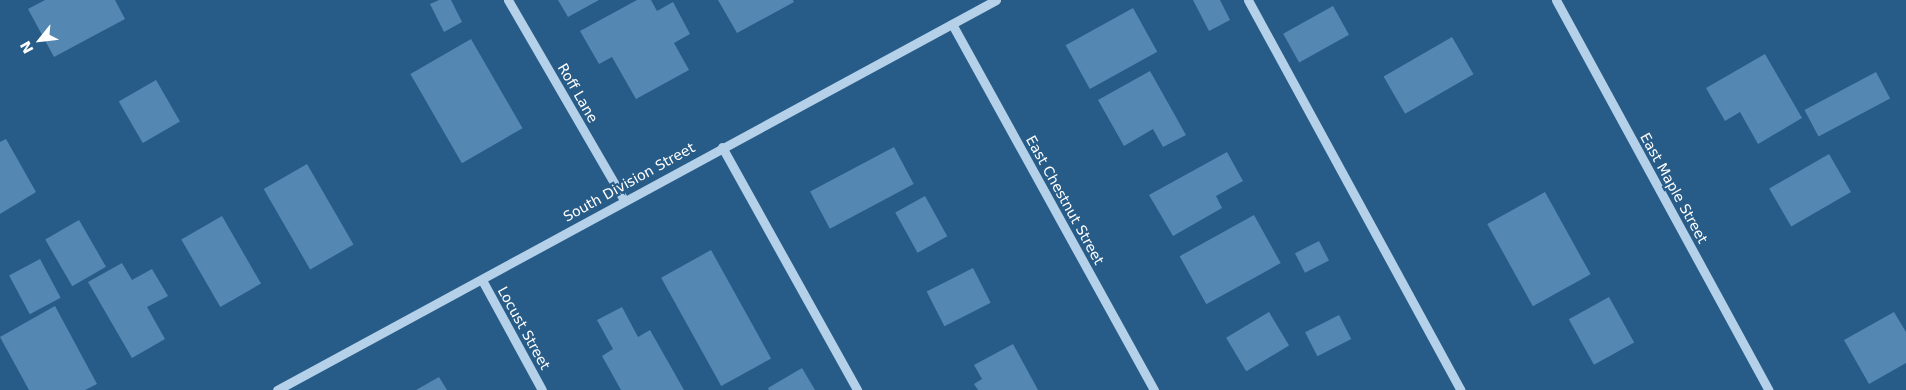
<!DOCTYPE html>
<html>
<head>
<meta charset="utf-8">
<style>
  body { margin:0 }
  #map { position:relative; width:1906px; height:390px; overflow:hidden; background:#285c88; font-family:"DejaVu Sans",sans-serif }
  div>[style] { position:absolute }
  .building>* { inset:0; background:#5487b2; transform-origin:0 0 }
  .minor>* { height:9px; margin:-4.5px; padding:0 4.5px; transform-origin:4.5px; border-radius:4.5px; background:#b4d1e9 }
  span { translate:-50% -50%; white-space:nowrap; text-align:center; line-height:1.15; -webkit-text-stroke:4.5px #285c88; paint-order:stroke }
  .street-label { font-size:14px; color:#fff }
  .north { position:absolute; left:15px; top:15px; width:50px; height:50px; -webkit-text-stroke:4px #285c88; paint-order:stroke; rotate:241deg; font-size:14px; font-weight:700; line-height:20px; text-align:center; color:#fff }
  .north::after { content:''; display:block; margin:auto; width:18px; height:22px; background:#fff; clip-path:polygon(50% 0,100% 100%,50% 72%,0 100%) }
</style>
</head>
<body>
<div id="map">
  <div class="building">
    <i style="clip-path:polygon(45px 0,115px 0,125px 19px,54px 57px,28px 9px)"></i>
    <i style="clip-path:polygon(439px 0,451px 0,462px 22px,444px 32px,430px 4px)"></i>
    <i style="clip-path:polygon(558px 0,599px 0,568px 17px)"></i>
    <i style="clip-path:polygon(637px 0,651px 0,657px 11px,673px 2px,690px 34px,674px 43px,689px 70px,636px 99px,612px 57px,599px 64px,580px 31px)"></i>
    <i style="clip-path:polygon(718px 0,793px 0,794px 2px,737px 33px)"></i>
    <i style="clip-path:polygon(1193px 0,1220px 0,1230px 20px,1209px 31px)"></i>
    <i style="left:1333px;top:6px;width:33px;height:57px;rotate:61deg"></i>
    <i style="left:1133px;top:8px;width:50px;height:77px;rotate:61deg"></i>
    <i style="left:1452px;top:37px;width:43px;height:79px;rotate:60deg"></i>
    <i style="left:471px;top:39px;width:103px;height:70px;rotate:60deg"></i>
    <i style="clip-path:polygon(1765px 54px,1802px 118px,1758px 144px,1740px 112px,1725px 121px,1706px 88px)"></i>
    <i style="clip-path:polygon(1150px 71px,1186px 135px,1163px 147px,1153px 129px,1124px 146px,1098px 100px)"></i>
    <i style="left:1876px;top:72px;width:30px;height:81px;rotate:62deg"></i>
    <i style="left:156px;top:80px;width:48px;height:43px;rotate:60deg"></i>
    <i style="clip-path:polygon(6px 139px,36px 192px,0 214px,0 142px)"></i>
    <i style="left:894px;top:147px;width:42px;height:95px;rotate:62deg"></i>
    <i style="clip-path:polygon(1227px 152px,1243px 181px,1216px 196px,1222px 208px,1173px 236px,1149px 195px)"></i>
    <i style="left:1829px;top:154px;width:44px;height:69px;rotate:60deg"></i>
    <i style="left:307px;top:164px;width:93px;height:50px;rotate:60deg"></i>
    <i style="left:1545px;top:192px;width:94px;height:66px;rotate:61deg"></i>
    <i style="left:925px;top:196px;width:46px;height:34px;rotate:61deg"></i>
    <i style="left:1254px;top:215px;width:55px;height:85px;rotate:61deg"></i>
    <i style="left:222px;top:216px;width:78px;height:47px;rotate:60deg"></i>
    <i style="left:79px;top:220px;width:54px;height:39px;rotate:60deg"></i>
    <i style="left:1319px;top:241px;width:22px;height:27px;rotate:63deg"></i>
    <i style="left:711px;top:250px;width:124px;height:57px;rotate:61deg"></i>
    <i style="left:40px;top:259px;width:44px;height:35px;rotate:62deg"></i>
    <i style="clip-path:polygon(122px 263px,132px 280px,152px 269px,168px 296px,147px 307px,165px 339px,132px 358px,88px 282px)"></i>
    <i style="left:973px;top:268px;width:39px;height:52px;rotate:63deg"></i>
    <i style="left:1609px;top:297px;width:52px;height:46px;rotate:61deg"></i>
    <i style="clip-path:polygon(55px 306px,97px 384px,85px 390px,29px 390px,0 337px)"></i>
    <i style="clip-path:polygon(622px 307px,638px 337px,650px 330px,684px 390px,621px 390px,602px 356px,613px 349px,597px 320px)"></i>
    <i style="left:1269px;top:312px;width:39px;height:50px;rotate:59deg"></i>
    <i style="clip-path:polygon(1894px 312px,1906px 332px,1906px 363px,1869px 384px,1844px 340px)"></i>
    <i style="left:1339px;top:315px;width:27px;height:38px;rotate:63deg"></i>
    <i style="clip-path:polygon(1013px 344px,1038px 390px,978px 390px,974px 384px,982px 379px,974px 365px)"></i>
    <i style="clip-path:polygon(802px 368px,815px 390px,769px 390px,768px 388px)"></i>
    <i style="clip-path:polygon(439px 377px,447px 390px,416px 390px)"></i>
  </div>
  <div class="minor">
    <i style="left:508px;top:0;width:231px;rotate:59.9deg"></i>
    <i style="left:1248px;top:0;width:444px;rotate:61.4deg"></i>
    <i style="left:1556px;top:0;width:444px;rotate:61.4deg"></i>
    <i style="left:952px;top:24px;width:418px;rotate:61.1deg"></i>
    <i style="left:722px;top:147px;width:278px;rotate:60.9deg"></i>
    <i style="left:482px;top:280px;width:125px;rotate:61.4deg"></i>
    <i style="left:277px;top:390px;width:818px;rotate:-28.48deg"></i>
  </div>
  <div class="street-label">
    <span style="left:578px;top:93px;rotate:60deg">Roff Lane</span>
    <span style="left:629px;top:182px;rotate:-29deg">South Division Street</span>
    <span style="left:1674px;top:188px;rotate:61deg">East Maple Street</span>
    <span style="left:1065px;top:200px;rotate:61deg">East Chestnut Street</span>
    <span style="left:524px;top:328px;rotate:61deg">Locust Street</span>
  </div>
  <div class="north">N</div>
</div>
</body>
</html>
